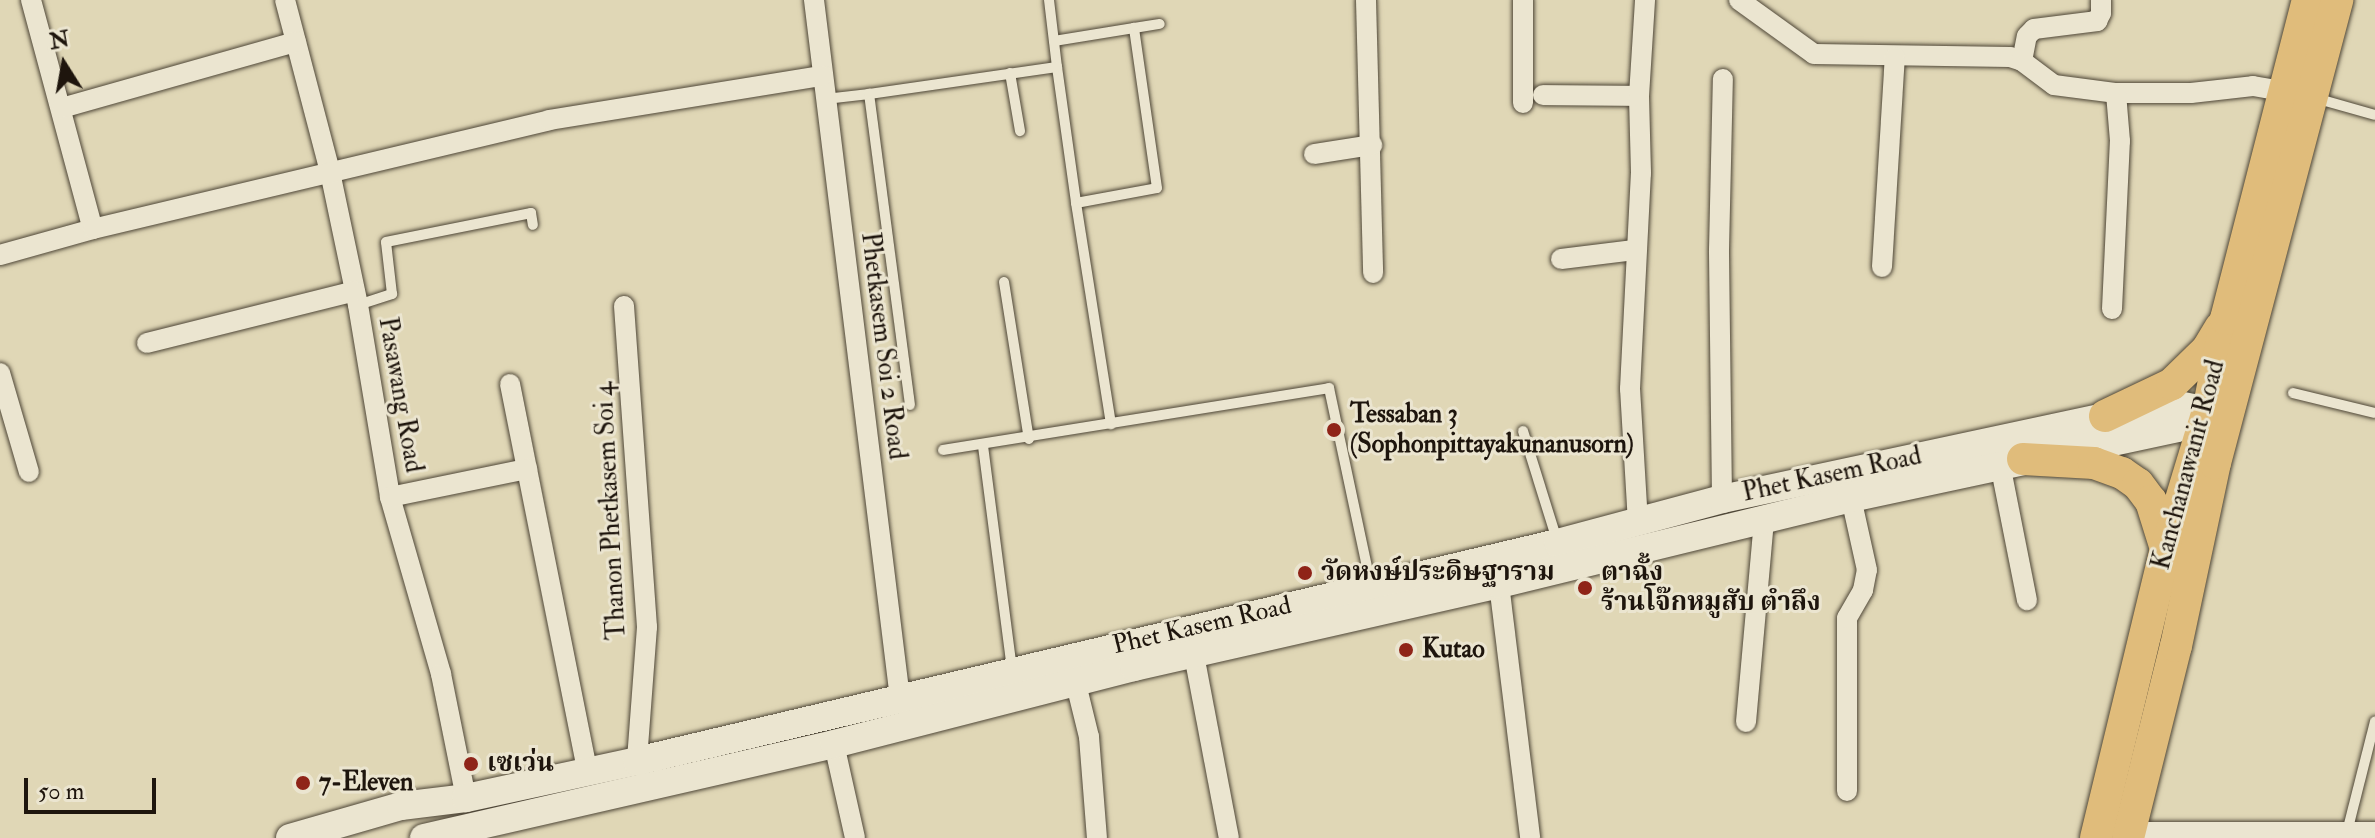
<!DOCTYPE html>
<html>
<head>
<meta charset="utf-8">
<style>
  body { margin:0 }
  #map { position:relative; width:2375px; height:838px; overflow:hidden; background:#e0d7b6; font-family:"IM FELL Double Pica","Noto Serif Thai",serif }
  div>[style] { position:absolute }
  .roads { filter:drop-shadow(0 0 2px #4e4637) drop-shadow(0 0 2px #4e4637) }
  .lane>* { height:10px; margin:-5px; padding:0 5px; transform-origin:5px; border-radius:5px; background:#ebe5d0 }
  .street>* { height:20px; margin:-10px; padding:0 10px; transform-origin:10px; border-radius:10px; background:#ebe5d0 }
  .secondary>* { height:28px; margin:-14px; padding:0 14px; transform-origin:14px; border-radius:14px; background:#ebe5d0 }
  .primary>* { height:32px; margin:-16px; padding:0 16px; transform-origin:16px; border-radius:16px; background:#e0bc7b }
  .dots>* { width:22px; height:22px; translate:-50% -50%; box-sizing:border-box; border:4px solid #ebe5d0; border-radius:50% }
  span { translate:-50% -50%; white-space:nowrap; text-align:center; line-height:1.15; -webkit-text-stroke:6px #ebe5d0; paint-order:stroke }
  .street-label { font-size:26px; color:#1e150d }
  .poi-label { font-size:26px; color:#1e150d; font-weight:700 }
  .left { translate:0 -50%; text-align:left }
  .north { position:absolute; left:24px; top:24px; width:80px; height:80px; -webkit-text-stroke:6px #ebe5d0; paint-order:stroke; rotate:349deg; font-size:22px; font-weight:700; line-height:32px; text-align:center; color:#1e150d }
  .north::after { content:''; display:block; margin:auto; width:28px; height:36px; background:#1e150d; clip-path:polygon(50% 0,100% 100%,50% 72%,0 100%) }
  .scale { position:absolute; left:24px; top:778px; width:132px; height:36px; box-sizing:border-box; border:4px solid #1e150d; border-top:0; padding-left:10px; font-size:24px; line-height:28px; white-space:nowrap; color:#1e150d; -webkit-text-stroke:6px #ebe5d0; paint-order:stroke }
</style>
</head>
<body>
<div id="map">
  <div class="roads">
    <div class="lane">
      <i style="left:1049px;top:0;width:67px;rotate:83.2deg"></i>
      <i style="left:1057px;top:67px;width:137px;rotate:82deg"></i>
      <i style="left:1076px;top:203px;width:82px;rotate:-10.5deg"></i>
      <i style="left:1157px;top:188px;width:162px;rotate:-98.2deg"></i>
      <i style="left:1134px;top:28px;width:81px;rotate:170.8deg"></i>
      <i style="left:1134px;top:28px;width:26px;rotate:-9deg"></i>
      <i style="left:1010px;top:73px;width:59px;rotate:80.2deg"></i>
      <i style="left:2315px;top:98px;width:62px;rotate:15.8deg"></i>
      <i style="left:826px;top:99px;width:43px;rotate:-6.6deg"></i>
      <i style="left:1076px;top:203px;width:224px;rotate:81deg"></i>
      <i style="left:1004px;top:282px;width:159px;rotate:81deg"></i>
      <i style="left:358px;top:305px;width:36px;rotate:-18deg"></i>
      <i style="left:392px;top:294px;width:52px;rotate:-96.6deg"></i>
      <i style="left:386px;top:242px;width:148px;rotate:-11.3deg"></i>
      <i style="left:531px;top:213px;width:12px;rotate:81deg"></i>
      <i style="left:2293px;top:393px;width:84px;rotate:13.7deg"></i>
      <i style="left:910px;top:405px;width:314px;rotate:-97.5deg"></i>
      <i style="left:869px;top:94px;width:190px;rotate:-8.2deg"></i>
      <i style="left:1523px;top:431px;width:114px;rotate:72.7deg"></i>
      <i style="left:983px;top:446px;width:226px;rotate:82.6deg"></i>
      <i style="left:943px;top:450px;width:391px;rotate:-9.1deg"></i>
      <i style="left:1329px;top:388px;width:201px;rotate:78deg"></i>
      <i style="left:2347px;top:832px;width:114px;rotate:-75.8deg"></i>
    </div>
    <div class="street">
      <i style="left:31px;top:0;width:237px;rotate:74.9deg"></i>
      <i style="left:285px;top:0;width:178px;rotate:75.3deg"></i>
      <i style="left:330px;top:172px;width:136px;rotate:78.1deg"></i>
      <i style="left:358px;top:305px;width:195px;rotate:80.5deg"></i>
      <i style="left:390px;top:497px;width:184px;rotate:73.9deg"></i>
      <i style="left:441px;top:674px;width:126px;rotate:78.6deg"></i>
      <i style="left:814px;top:0;width:703px;rotate:82.98deg"></i>
      <i style="left:1366px;top:0;width:273px;rotate:88.5deg"></i>
      <i style="left:1739px;top:0;width:92px;rotate:35.8deg"></i>
      <i style="left:1814px;top:54px;width:196px;rotate:0.9deg"></i>
      <i style="left:2010px;top:57px;width:13px;rotate:18deg"></i>
      <i style="left:2022px;top:61px;width:40px;rotate:37deg"></i>
      <i style="left:2054px;top:85px;width:63px;rotate:7.4deg"></i>
      <i style="left:2116px;top:93px;width:75px"></i>
      <i style="left:2191px;top:93px;width:62px;rotate:-6.4deg"></i>
      <i style="left:2253px;top:86px;width:42px;rotate:9.7deg"></i>
      <i style="left:2022px;top:61px;width:25px;rotate:-79deg"></i>
      <i style="left:2027px;top:36px;width:10px;rotate:-45deg"></i>
      <i style="left:2034px;top:29px;width:64px;rotate:-7.2deg"></i>
      <i style="left:2097px;top:21px;width:9px;rotate:-63deg"></i>
      <i style="left:2101px;top:13px;width:13px;rotate:-90deg"></i>
      <i style="left:1543px;top:95px;width:96px;rotate:0.6deg"></i>
      <i style="left:1523px;top:103px;width:103px;rotate:-90deg"></i>
      <i style="left:62px;top:108px;width:243px;rotate:-15.8deg"></i>
      <i style="left:1314px;top:154px;width:59px;rotate:-8.8deg"></i>
      <i style="left:0;top:255px;width:97px;rotate:-15.6deg"></i>
      <i style="left:93px;top:229px;width:469px;rotate:-13.4deg"></i>
      <i style="left:549px;top:120px;width:277px;rotate:-9.2deg"></i>
      <i style="left:1561px;top:259px;width:74px;rotate:-7deg"></i>
      <i style="left:1882px;top:267px;width:210px;rotate:-86.5deg"></i>
      <i style="left:624px;top:306px;width:322px;rotate:85.9deg"></i>
      <i style="left:647px;top:627px;width:134px;rotate:94.3deg"></i>
      <i style="left:2112px;top:309px;width:168px;rotate:-87.3deg"></i>
      <i style="left:2120px;top:141px;width:48px;rotate:-94.8deg"></i>
      <i style="left:147px;top:343px;width:214px;rotate:-14deg"></i>
      <i style="left:0;top:373px;width:103px;rotate:73.7deg"></i>
      <i style="left:510px;top:384px;width:395px;rotate:78.7deg"></i>
      <i style="left:2000px;top:464px;width:139px;rotate:78.8deg"></i>
      <i style="left:390px;top:497px;width:140px;rotate:-11.6deg"></i>
      <i style="left:1722px;top:499px;width:249px;rotate:-90.7deg"></i>
      <i style="left:1719px;top:250px;width:171px;rotate:-88.7deg"></i>
      <i style="left:1638px;top:523px;width:134px;rotate:-93.4deg"></i>
      <i style="left:1630px;top:389px;width:216px;rotate:-87.1deg"></i>
      <i style="left:1641px;top:173px;width:77px;rotate:-91.5deg"></i>
      <i style="left:1639px;top:96px;width:96px;rotate:-86.4deg"></i>
      <i style="left:1499px;top:584px;width:256px;rotate:83deg"></i>
      <i style="left:1194px;top:655px;width:186px;rotate:79.2deg"></i>
      <i style="left:1076px;top:684px;width:55px;rotate:76.2deg"></i>
      <i style="left:1089px;top:737px;width:101px;rotate:85.5deg"></i>
      <i style="left:1746px;top:722px;width:204px;rotate:-84.9deg"></i>
      <i style="left:834px;top:744px;width:96px;rotate:77.4deg"></i>
      <i style="left:1847px;top:791px;width:173px;rotate:-90deg"></i>
      <i style="left:1847px;top:618px;width:32px;rotate:-60deg"></i>
      <i style="left:1863px;top:590px;width:20px;rotate:-79deg"></i>
      <i style="left:1867px;top:570px;width:74px;rotate:-102.5deg"></i>
      <i style="left:2130px;top:832px;width:245px"></i>
    </div>
    <div class="secondary">
      <i style="left:290px;top:838px;width:116px;rotate:-16.1deg"></i>
      <i style="left:401px;top:806px;width:65px;rotate:-7deg"></i>
      <i style="left:466px;top:798px;width:175px;rotate:-12.2deg"></i>
      <i style="left:637px;top:761px;width:946px;rotate:-13.32deg"></i>
      <i style="left:1558px;top:543px;width:170px;rotate:-15deg"></i>
      <i style="left:1722px;top:499px;width:457px;rotate:-12.1deg"></i>
      <i style="left:2169px;top:403px;width:40px;rotate:12deg"></i>
      <i style="left:424px;top:838px;width:421px;rotate:-12.9deg"></i>
      <i style="left:834px;top:744px;width:310px;rotate:-14.4deg"></i>
      <i style="left:1134px;top:667px;width:374px;rotate:-12.8deg"></i>
      <i style="left:1499px;top:584px;width:362px;rotate:-13.7deg"></i>
      <i style="left:1851px;top:498px;width:333px;rotate:-12.1deg"></i>
      <i style="left:2177px;top:428px;width:42px;rotate:-31.4deg"></i>
    </div>
    <div class="primary">
      <i style="left:2105px;top:416px;width:74px;rotate:-25.5deg"></i>
      <i style="left:2172px;top:384px;width:49px;rotate:-44.2deg"></i>
      <i style="left:2207px;top:350px;width:26px;rotate:-59deg"></i>
      <i style="left:2023px;top:459px;width:71px;rotate:3.2deg"></i>
      <i style="left:2094px;top:463px;width:30px;rotate:20deg"></i>
      <i style="left:2122px;top:473px;width:19px;rotate:35deg"></i>
      <i style="left:2138px;top:484px;width:21px;rotate:53deg"></i>
      <i style="left:2151px;top:501px;width:50px;rotate:72.6deg"></i>
      <i style="left:2096px;top:838px;width:297px;rotate:-76.4deg"></i>
      <i style="left:2166px;top:549px;width:144px;rotate:-73.1deg"></i>
      <i style="left:2208px;top:411px;width:94px;rotate:-78.9deg"></i>
      <i style="left:2226px;top:319px;width:329px;rotate:-75.6deg"></i>
      <i style="left:2128px;top:838px;width:198px;rotate:-76deg"></i>
      <i style="left:2176px;top:646px;width:187px;rotate:-78deg"></i>
      <i style="left:2215px;top:463px;width:479px;rotate:-75.2deg"></i>
    </div>
  </div>
  <div class="dots">
    <i style="left:1334px;top:430px;background:#8f2418"></i>
    <i style="left:1305px;top:573px;background:#8f2418"></i>
    <i style="left:1585px;top:588px;background:#8f2418"></i>
    <i style="left:1406px;top:650px;background:#8f2418"></i>
    <i style="left:471px;top:764px;background:#8f2418"></i>
    <i style="left:303px;top:783px;background:#8f2418"></i>
  </div>
  <div class="street-label">
    <span style="left:883px;top:346px;rotate:83deg">Phetkasem Soi 2 Road</span>
    <span style="left:400px;top:395px;rotate:80deg">Pasawang Road</span>
    <span style="left:2189px;top:465px;rotate:-75deg">Kanchanawanit Road</span>
    <span style="left:1832px;top:475px;rotate:-12deg">Phet Kasem Road</span>
    <span style="left:611px;top:511px;rotate:-93deg">Thanon Phetkasem Soi 4</span>
    <span style="left:1202px;top:626px;rotate:-13deg">Phet Kasem Road</span>
  </div>
  <div class="poi-label">
    <span class="left" style="left:1350px;top:430px">Tessaban 3<br>(Sophonpittayakunanusorn)</span>
    <span class="left" style="left:1321px;top:573px">วัดหงษ์ประดิษฐาราม</span>
    <span class="left" style="left:1601px;top:588px">ตาฉั้ง<br>ร้านโจ๊กหมูสับ ตำลึง</span>
    <span class="left" style="left:1422px;top:650px">Kutao</span>
    <span class="left" style="left:487px;top:764px">เซเว่น</span>
    <span class="left" style="left:319px;top:783px">7-Eleven</span>
  </div>
  <div class="north">N</div>
  <div class="scale">50 m</div>
</div>
</body>
</html>
